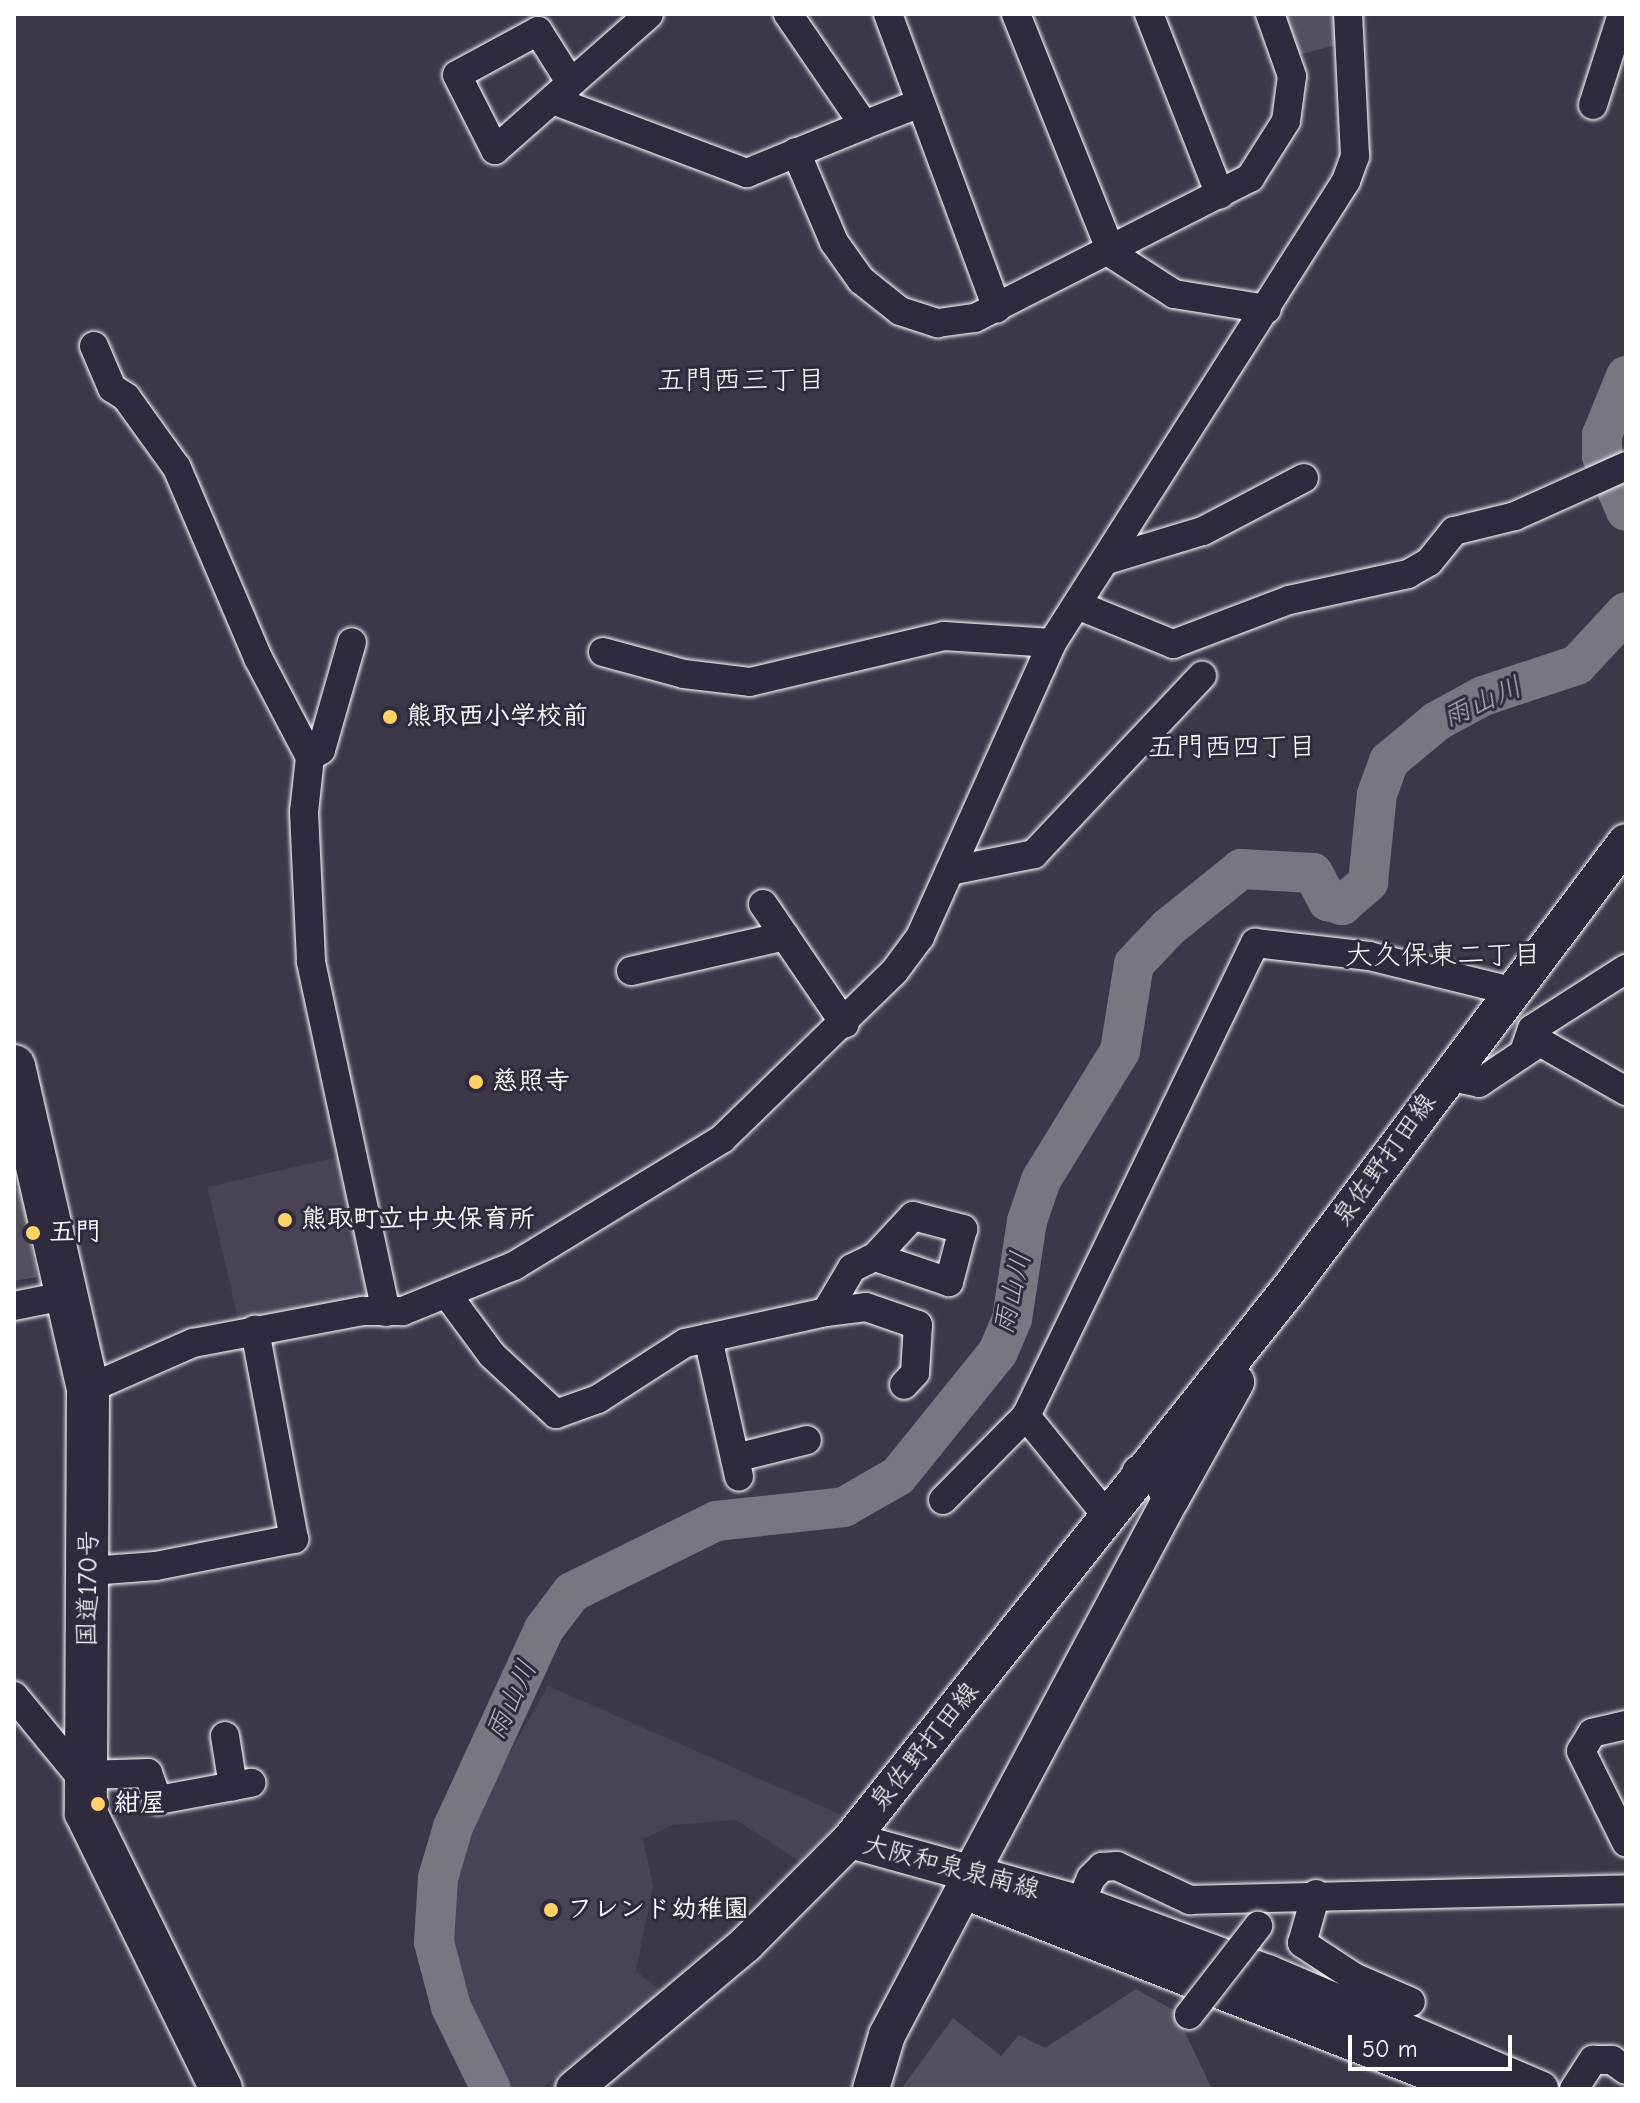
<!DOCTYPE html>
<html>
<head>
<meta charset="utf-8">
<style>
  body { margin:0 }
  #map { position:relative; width:1640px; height:2103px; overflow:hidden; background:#3c3749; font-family:"Comic Neue","Klee One",sans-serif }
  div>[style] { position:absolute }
  .built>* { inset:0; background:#494455; transform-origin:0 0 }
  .green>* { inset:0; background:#555060 }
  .river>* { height:40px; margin:-20px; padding:0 20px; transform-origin:20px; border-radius:20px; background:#797682 }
  .roads { filter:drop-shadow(0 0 2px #fff) drop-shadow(0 0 2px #fff) }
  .minor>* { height:28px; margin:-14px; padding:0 14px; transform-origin:14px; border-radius:14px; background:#2f2a3d }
  .major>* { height:36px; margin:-18px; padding:0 18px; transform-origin:18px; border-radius:18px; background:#2f2a3d }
  .highway>* { height:42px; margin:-21px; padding:0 21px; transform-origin:21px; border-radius:21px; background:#2f2a3d }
  .bridges { filter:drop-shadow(0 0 2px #fff) drop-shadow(0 0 2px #fff) }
  .minor-bridge>* { height:28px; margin:-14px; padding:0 14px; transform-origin:14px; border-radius:14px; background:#2f2a3d }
  .dots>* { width:22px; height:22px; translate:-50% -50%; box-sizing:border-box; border:4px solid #2f2a3d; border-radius:50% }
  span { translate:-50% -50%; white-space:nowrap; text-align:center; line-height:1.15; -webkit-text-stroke:6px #2f2a3d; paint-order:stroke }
  .poi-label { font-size:26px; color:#fff; font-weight:700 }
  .left { translate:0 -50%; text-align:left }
  .street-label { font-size:26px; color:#fff }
  .neighbourhood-label { font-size:28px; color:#fff }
  .water-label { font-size:28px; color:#b5b4ba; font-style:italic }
  .frame { position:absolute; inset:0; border:16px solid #fff; pointer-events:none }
  .scale { position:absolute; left:1348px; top:2035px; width:164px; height:36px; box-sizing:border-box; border:4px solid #fff; border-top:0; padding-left:10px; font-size:24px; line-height:28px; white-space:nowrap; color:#fff; -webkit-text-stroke:6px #2f2a3d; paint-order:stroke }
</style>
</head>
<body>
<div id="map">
  <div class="built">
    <i style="left:342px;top:1156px;width:146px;height:138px;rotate:77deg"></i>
    <i style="clip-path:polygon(548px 1686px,844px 1816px,799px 1861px,736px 1820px,672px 1825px,643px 1839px,653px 1886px,636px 1971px,662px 1992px,541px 2089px,514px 2089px,466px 2010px,451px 1933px,457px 1870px,493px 1781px)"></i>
  </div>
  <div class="green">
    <i style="clip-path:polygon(1278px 14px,1338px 14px,1340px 44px,1298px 55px)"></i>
    <i style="clip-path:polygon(20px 1187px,37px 1277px,14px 1281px,14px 1189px)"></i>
    <i style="clip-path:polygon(1136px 1989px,1175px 2011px,1212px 2089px,901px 2089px,953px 2018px,1001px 2056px,1019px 2035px,1045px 2048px)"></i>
  </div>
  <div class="river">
    <i style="left:1626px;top:376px;width:64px;rotate:112.1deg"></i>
    <i style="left:1602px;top:435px;width:21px;rotate:90deg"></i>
    <i style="left:1602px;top:456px;width:60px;rotate:66.4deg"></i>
    <i style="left:491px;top:2089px;width:91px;rotate:-116deg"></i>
    <i style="left:451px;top:2007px;width:67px;rotate:-104.7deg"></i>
    <i style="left:434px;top:1942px;width:64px;rotate:-86.4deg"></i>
    <i style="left:438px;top:1878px;width:53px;rotate:-73.6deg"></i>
    <i style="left:453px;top:1827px;width:218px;rotate:-65.3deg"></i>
    <i style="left:544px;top:1629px;width:46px;rotate:-52.9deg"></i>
    <i style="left:572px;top:1592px;width:161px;rotate:-26.2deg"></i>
    <i style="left:716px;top:1521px;width:129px;rotate:-6.2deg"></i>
    <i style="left:844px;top:1507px;width:62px;rotate:-29.9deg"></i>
    <i style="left:898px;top:1476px;width:159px;rotate:-51.1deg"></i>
    <i style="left:998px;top:1352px;width:36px;rotate:-67deg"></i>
    <i style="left:1012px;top:1319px;width:99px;rotate:-81.3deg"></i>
    <i style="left:1027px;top:1221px;width:43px;rotate:-71.1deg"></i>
    <i style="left:1041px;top:1180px;width:151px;rotate:-58.5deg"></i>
    <i style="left:1120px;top:1051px;width:88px;rotate:-80.9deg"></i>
    <i style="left:1134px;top:964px;width:50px;rotate:-46.6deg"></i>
    <i style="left:1168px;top:928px;width:94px;rotate:-38.9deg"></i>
    <i style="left:1241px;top:869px;width:72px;rotate:3.2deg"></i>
    <i style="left:1313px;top:873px;width:32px;rotate:62deg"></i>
    <i style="left:1328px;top:901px;width:15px;rotate:16deg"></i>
    <i style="left:1342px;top:905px;width:35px;rotate:-41deg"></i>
    <i style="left:1368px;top:882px;width:88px;rotate:-84.2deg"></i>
    <i style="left:1377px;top:794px;width:35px;rotate:-70deg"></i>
    <i style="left:1389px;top:761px;width:62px;rotate:-39.8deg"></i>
    <i style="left:1437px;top:721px;width:52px;rotate:-28.5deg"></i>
    <i style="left:1483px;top:696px;width:99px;rotate:-18.3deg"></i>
    <i style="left:1577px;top:665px;width:72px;rotate:-47.2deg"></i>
  </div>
  <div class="roads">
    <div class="minor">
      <i style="left:888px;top:14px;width:314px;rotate:69.7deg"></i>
      <i style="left:1016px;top:14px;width:258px;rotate:68.2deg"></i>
      <i style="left:1112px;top:254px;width:74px;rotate:32.8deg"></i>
      <i style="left:1174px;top:294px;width:94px;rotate:9.2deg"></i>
      <i style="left:1149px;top:14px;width:194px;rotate:68.6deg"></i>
      <i style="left:569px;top:80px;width:58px;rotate:-122.3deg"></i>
      <i style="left:538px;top:31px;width:92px;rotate:151.5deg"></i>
      <i style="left:457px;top:75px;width:84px;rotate:63.1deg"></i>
      <i style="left:495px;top:150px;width:205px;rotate:-41.4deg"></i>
      <i style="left:555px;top:101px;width:205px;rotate:20.6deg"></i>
      <i style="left:747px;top:173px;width:126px;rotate:-22.3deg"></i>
      <i style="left:864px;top:125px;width:135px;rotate:-124.4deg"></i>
      <i style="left:1593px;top:105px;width:96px;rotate:-72.3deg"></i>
      <i style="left:864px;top:125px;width:60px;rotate:-21.4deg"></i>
      <i style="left:796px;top:152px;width:98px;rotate:67.1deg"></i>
      <i style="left:834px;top:242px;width:47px;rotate:54.6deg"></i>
      <i style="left:861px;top:280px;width:50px;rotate:38.5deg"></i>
      <i style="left:900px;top:311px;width:40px;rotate:18deg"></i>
      <i style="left:938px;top:323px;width:37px;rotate:-8deg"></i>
      <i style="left:975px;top:318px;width:309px;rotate:-27deg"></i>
      <i style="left:1250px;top:178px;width:67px;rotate:-57.7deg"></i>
      <i style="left:1286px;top:121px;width:45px;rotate:-82.4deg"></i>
      <i style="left:1292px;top:76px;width:66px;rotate:-109.5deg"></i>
      <i style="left:94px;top:346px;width:46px;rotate:66.8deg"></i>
      <i style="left:112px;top:388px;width:17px;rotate:33deg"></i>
      <i style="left:126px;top:397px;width:87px;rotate:54.3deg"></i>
      <i style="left:177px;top:468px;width:207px;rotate:66.9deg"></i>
      <i style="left:258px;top:658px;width:112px;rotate:62.3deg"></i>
      <i style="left:310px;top:757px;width:55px;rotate:96.2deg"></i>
      <i style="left:304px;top:812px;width:150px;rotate:87.3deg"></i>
      <i style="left:311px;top:962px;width:358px;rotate:77.9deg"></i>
      <i style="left:1110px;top:559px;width:97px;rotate:-16.8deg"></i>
      <i style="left:1203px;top:531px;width:114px;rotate:-27.7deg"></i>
      <i style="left:1077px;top:605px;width:104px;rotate:22.1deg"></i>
      <i style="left:1173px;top:644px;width:124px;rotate:-20.8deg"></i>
      <i style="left:1289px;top:600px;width:122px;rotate:-12.3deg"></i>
      <i style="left:1408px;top:574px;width:24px;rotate:-30deg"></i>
      <i style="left:1429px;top:562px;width:40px;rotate:-51deg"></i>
      <i style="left:1454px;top:531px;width:63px;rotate:-13.8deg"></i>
      <i style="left:1515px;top:516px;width:122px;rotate:-24.2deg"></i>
      <i style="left:603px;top:652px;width:84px;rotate:15.2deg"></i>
      <i style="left:684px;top:674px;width:66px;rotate:6.9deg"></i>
      <i style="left:750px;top:682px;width:199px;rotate:-13.3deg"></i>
      <i style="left:944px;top:636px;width:108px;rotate:3.7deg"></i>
      <i style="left:310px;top:757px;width:13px;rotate:-32deg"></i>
      <i style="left:321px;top:750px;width:112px;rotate:-74deg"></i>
      <i style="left:950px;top:871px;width:86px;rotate:-11.4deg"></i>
      <i style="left:1034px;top:854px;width:245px;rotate:-46.7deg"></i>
      <i style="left:763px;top:904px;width:145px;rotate:55.7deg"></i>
      <i style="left:631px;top:971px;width:158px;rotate:-12.8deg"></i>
      <i style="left:1526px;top:1046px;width:18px;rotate:-71deg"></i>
      <i style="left:1532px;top:1029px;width:112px;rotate:-32.6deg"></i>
      <i style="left:1447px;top:1076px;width:33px;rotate:12deg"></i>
      <i style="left:1479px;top:1083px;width:73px;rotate:-33.9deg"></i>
      <i style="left:1540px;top:1042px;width:99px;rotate:29.7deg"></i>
      <i style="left:449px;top:1297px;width:72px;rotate:53.4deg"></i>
      <i style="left:492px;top:1355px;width:87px;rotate:42.7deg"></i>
      <i style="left:556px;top:1414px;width:45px;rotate:-19.7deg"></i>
      <i style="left:598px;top:1399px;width:103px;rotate:-32.8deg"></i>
      <i style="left:685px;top:1343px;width:144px;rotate:-12.4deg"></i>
      <i style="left:826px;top:1312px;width:51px;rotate:-59.4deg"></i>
      <i style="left:852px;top:1268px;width:25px;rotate:-26deg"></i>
      <i style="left:875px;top:1257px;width:56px;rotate:-47.2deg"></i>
      <i style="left:913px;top:1216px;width:52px;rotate:14.6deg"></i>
      <i style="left:963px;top:1229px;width:55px;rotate:104.8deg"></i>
      <i style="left:949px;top:1282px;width:78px;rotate:-161.3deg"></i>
      <i style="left:14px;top:1306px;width:56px;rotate:-11.3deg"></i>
      <i style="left:826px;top:1312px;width:40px;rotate:-7.1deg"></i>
      <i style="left:866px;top:1307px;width:55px;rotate:19.1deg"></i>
      <i style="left:918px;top:1325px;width:48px;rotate:93.6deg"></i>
      <i style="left:915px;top:1373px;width:16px;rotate:133deg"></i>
      <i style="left:708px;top:1338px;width:142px;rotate:77.4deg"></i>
      <i style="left:88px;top:1389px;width:115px;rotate:-23.7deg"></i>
      <i style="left:193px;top:1343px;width:173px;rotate:-10.7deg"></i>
      <i style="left:363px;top:1311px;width:40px"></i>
      <i style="left:403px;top:1311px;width:120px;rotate:-22.1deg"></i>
      <i style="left:514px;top:1266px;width:244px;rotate:-31.4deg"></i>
      <i style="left:722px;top:1139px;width:240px;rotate:-44.2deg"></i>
      <i style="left:894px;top:972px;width:44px;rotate:-53.4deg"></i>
      <i style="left:920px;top:937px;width:322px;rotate:-65.8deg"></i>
      <i style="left:1052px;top:643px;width:548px;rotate:-57.53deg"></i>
      <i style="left:1346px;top:181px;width:27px;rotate:-70deg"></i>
      <i style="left:1355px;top:156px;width:142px;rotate:-92.8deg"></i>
      <i style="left:735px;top:1458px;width:74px;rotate:-14deg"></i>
      <i style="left:943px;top:1500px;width:118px;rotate:-45.3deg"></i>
      <i style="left:1107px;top:1516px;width:129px;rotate:-129deg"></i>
      <i style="left:1026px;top:1416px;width:526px;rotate:-64.17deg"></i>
      <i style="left:1255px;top:943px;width:115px;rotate:6.5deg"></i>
      <i style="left:1369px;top:956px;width:147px;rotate:13.8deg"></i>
      <i style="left:91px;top:1571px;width:65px;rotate:-4.4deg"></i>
      <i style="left:156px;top:1566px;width:141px;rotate:-11.1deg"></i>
      <i style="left:294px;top:1539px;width:213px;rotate:-100.6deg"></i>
      <i style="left:14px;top:1696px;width:112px;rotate:50.5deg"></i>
      <i style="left:1626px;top:1725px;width:35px;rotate:167deg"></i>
      <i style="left:1592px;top:1733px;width:21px;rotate:121deg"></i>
      <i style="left:1581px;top:1751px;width:102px;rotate:63.7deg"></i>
      <i style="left:225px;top:1736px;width:51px;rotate:80.9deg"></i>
      <i style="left:85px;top:1775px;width:63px;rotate:-1.8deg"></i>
      <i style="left:148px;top:1773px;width:29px;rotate:70deg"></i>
      <i style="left:158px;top:1800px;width:95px;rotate:-10.4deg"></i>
      <i style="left:1316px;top:1894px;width:51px;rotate:105.9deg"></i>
      <i style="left:1302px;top:1943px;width:62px;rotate:33.2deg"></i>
      <i style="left:1354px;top:1977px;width:62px;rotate:23.7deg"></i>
      <i style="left:1080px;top:1904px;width:28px;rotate:-67deg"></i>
      <i style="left:1091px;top:1878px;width:16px;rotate:-45deg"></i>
      <i style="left:1102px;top:1867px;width:15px;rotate:-4deg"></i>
      <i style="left:1117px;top:1866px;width:81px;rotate:25deg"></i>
      <i style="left:1190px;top:1900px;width:436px;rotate:-1.4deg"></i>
      <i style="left:1574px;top:2089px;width:35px;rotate:-57deg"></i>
      <i style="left:1593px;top:2060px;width:19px"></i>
      <i style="left:1612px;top:2060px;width:17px;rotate:36deg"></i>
    </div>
    <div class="major">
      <i style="left:1171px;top:1499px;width:134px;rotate:-60.9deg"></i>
      <i style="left:850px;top:1840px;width:239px;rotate:15.5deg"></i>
      <i style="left:1080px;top:1904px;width:200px;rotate:20.2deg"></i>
      <i style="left:1268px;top:1973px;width:296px;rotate:23.1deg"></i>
      <i style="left:972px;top:1871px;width:422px;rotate:-61.9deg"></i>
      <i style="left:1171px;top:1499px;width:30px;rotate:-116deg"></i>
      <i style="left:1158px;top:1472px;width:18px;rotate:177deg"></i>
      <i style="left:980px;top:1897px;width:528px;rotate:21.32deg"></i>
      <i style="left:574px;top:2089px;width:225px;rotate:-40.1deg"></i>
      <i style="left:746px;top:1944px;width:147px;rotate:-45deg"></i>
      <i style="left:850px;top:1840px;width:711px;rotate:-51.45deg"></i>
      <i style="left:1293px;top:1284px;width:553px;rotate:-53.01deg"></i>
      <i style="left:871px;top:2089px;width:56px;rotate:-73.5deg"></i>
      <i style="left:887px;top:2035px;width:163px;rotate:-62.2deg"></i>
    </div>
    <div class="highway">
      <i style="left:14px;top:1066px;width:331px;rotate:77.1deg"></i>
      <i style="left:88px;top:1389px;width:424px;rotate:90.3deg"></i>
      <i style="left:86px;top:1813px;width:307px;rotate:63.9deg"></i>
    </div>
  </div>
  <div class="bridges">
    <div class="minor-bridge">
      <i style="left:1189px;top:2015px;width:113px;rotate:-52.2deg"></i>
    </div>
  </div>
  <div class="dots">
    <i style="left:390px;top:717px;background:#ffd166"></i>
    <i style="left:476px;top:1082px;background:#ffd166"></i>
    <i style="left:285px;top:1220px;background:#ffd166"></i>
    <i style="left:33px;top:1233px;background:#ffd166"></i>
    <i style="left:98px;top:1804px;background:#ffd166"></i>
    <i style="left:551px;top:1910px;background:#ffd166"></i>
  </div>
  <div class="poi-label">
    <span class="left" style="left:406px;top:717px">熊取西小学校前</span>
    <span class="left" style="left:492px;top:1082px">慈照寺</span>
    <span class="left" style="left:301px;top:1220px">熊取町立中央保育所</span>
    <span class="left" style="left:49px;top:1233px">五門</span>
    <span class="left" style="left:114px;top:1804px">紺屋</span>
    <span class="left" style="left:567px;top:1910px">フレンド幼稚園</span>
  </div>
  <div class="street-label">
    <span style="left:1385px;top:1160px;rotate:-54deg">泉佐野打田線</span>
    <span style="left:89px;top:1589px;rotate:-89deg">国道170号</span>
    <span style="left:925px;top:1747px;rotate:-51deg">泉佐野打田線</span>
    <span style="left:951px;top:1868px;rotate:15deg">大阪和泉泉南線</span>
  </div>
  <div class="neighbourhood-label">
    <span style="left:741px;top:380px">五門西三丁目</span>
    <span style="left:1232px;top:747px">五門西四丁目</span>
    <span style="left:1443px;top:955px">大久保東二丁目</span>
  </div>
  <div class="water-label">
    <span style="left:1482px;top:702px;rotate:-24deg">雨山川</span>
    <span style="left:1012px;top:1293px;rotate:-77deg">雨山川</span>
    <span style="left:511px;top:1700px;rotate:-65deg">雨山川</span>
  </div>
  <div class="frame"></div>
  <div class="scale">50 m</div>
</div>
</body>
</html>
